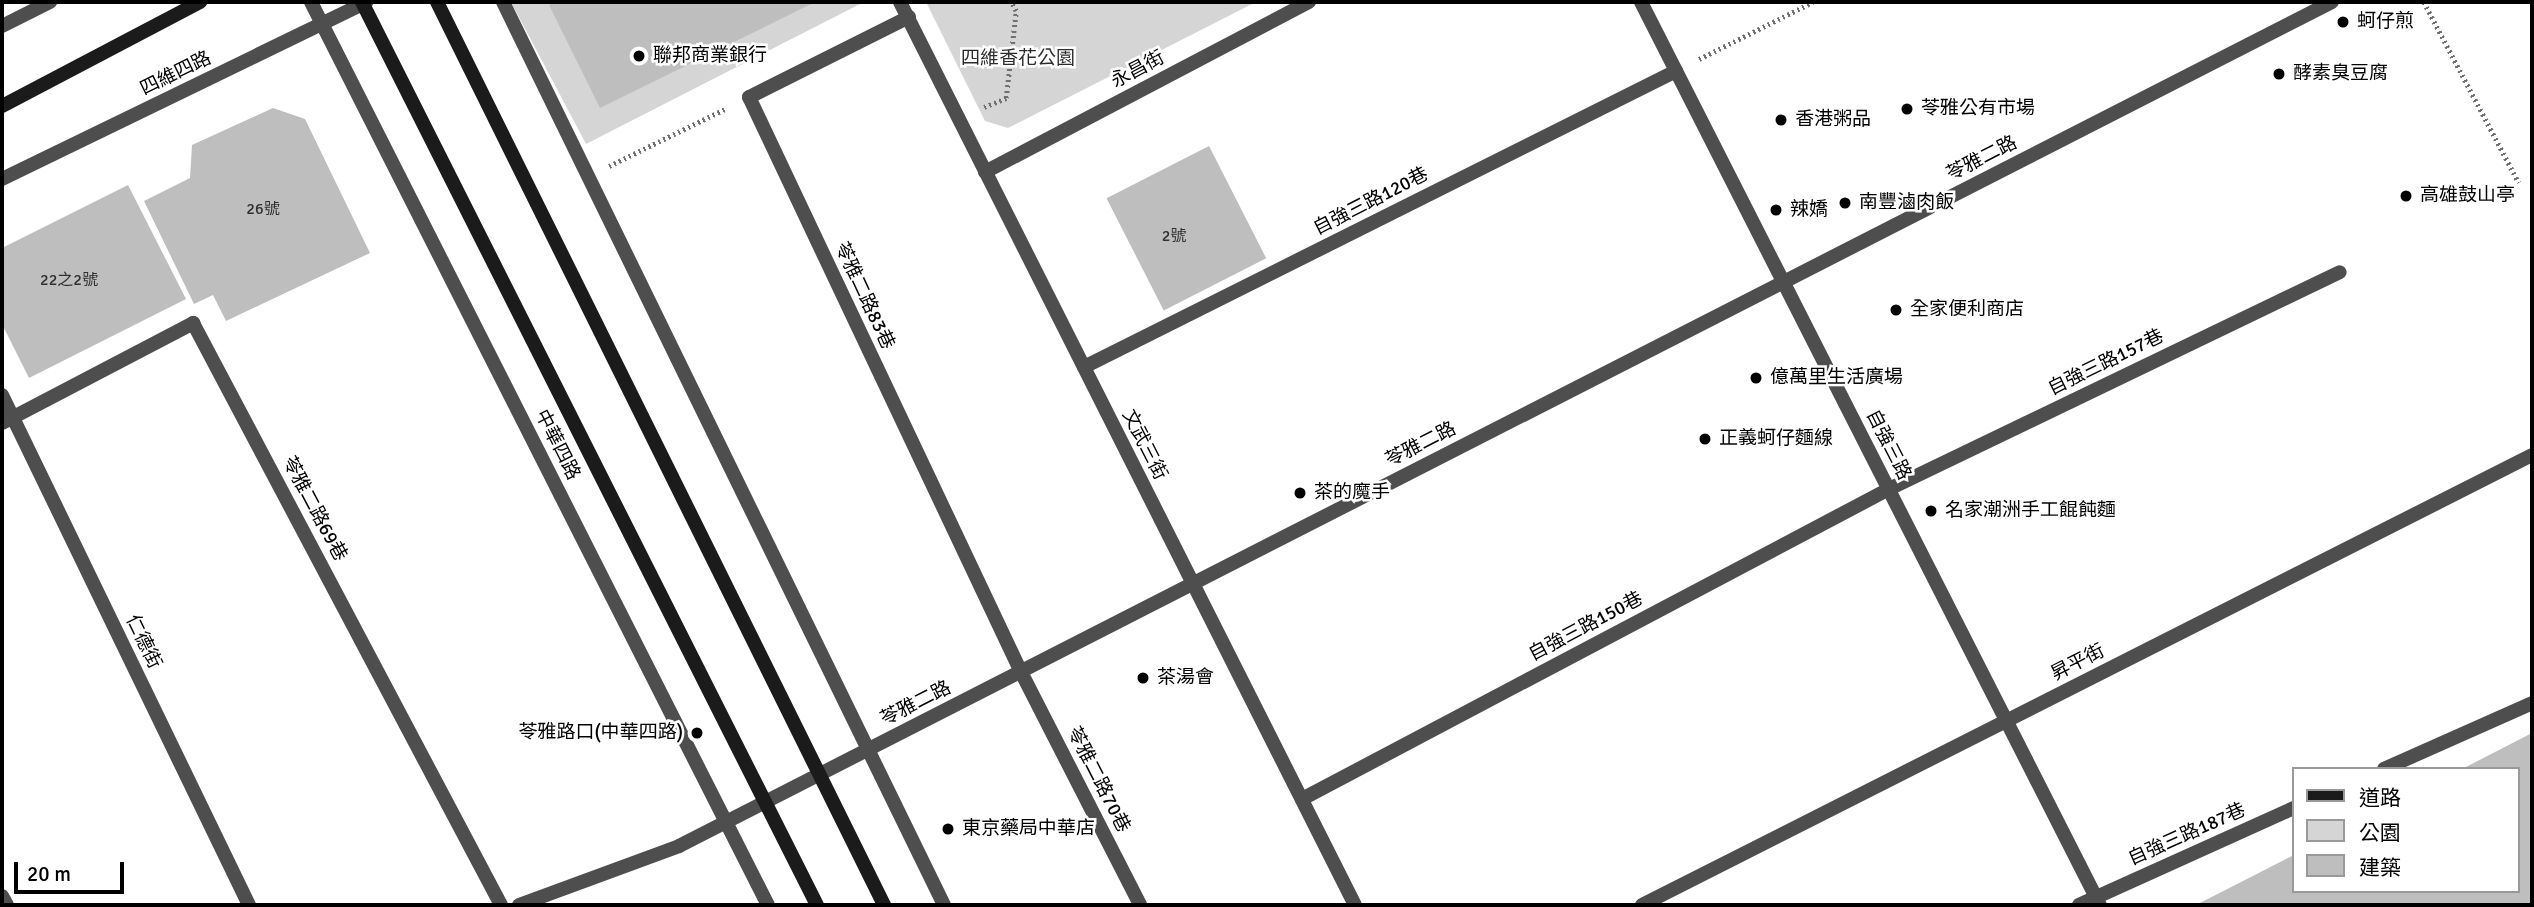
<!DOCTYPE html>
<html>
<head>
<meta charset="utf-8">
<style>
  body { margin:0 }
  #map { position:relative; width:2534px; height:907px; overflow:hidden; background:#fff; font-family:Signika,"Noto Sans TC",sans-serif }
  div>[style] { position:absolute }
  .green>* { inset:0; background:#d5d5d5 }
  .building>* { inset:0; background:#bebebe; transform-origin:0 0 }
  .path>* { height:4.5px; margin-top:-2.25px; transform-origin:0; background:repeating-linear-gradient(90deg,#707070 0 2px,transparent 0 5.5px) }
  .service>* { height:14px; margin:-7px; padding:0 7px; transform-origin:7px; border-radius:7px; background:#4e4e4e }
  .minor>* { height:14px; margin:-7px; padding:0 7px; transform-origin:7px; border-radius:7px; background:#4e4e4e }
  .tertiary>* { height:14px; margin:-7px; padding:0 7px; transform-origin:7px; border-radius:7px; background:#4e4e4e }
  .secondary>* { height:14px; margin:-7px; padding:0 7px; transform-origin:7px; border-radius:7px; background:#1b1b1b }
  .dots>* { width:19px; height:19px; translate:-50% -50%; box-sizing:border-box; border:4px solid #fff; border-radius:50% }
  span { translate:-50% -50%; white-space:nowrap; text-align:center; line-height:1.15; -webkit-text-stroke:5px #fff; paint-order:stroke }
  .number-label { font-size:16px; color:#303030 }
  .number-label span { -webkit-text-stroke-width:0 }
  .poi-label { font-size:19px; color:#000 }
  .left { translate:0 -50%; text-align:left }
  .right { translate:-100% -50%; text-align:right }
  .park-label { font-size:19px; color:#2c2c2c }
  .street-label { font-size:19px; color:#000 }
  .frame { position:absolute; inset:0; border:4px solid #000; pointer-events:none }
  .legend { position:absolute; left:2292px; top:767px; width:228px; height:126px; box-sizing:border-box; background:#fff; border:2px solid #999; margin:0; padding:9px 12px; list-style:none; font-size:21px; color:#000 }
  .legend li { display:flex; align-items:center; gap:14px; height:35px }
  .legend b { width:35px; border:2px solid #999 }
  .scale { position:absolute; left:14px; top:862px; width:110px; height:32px; box-sizing:border-box; border:4px solid #000; border-top:0; padding-left:9px; font-size:21px; line-height:24px; white-space:nowrap; color:#000; -webkit-text-stroke:5px #fff; paint-order:stroke }
</style>
</head>
<body>
<div id="map">
  <div class="green">
    <i style="clip-path:polygon(511px 2px,864px 2px,586px 144px)"></i>
    <i style="clip-path:polygon(926px 2px,1256px 2px,1008px 128px,985px 121px)"></i>
  </div>
  <div class="building">
    <i style="clip-path:polygon(556px 2px,815px 2px,600px 108px,549px 5px)"></i>
    <i style="clip-path:polygon(273px 108px,305px 119px,370px 253px,226px 321px,213px 295px,194px 304px,144px 201px,190px 178px,192px 145px)"></i>
    <i style="left:1209px;top:146px;width:126px;height:115px;rotate:63deg"></i>
    <i style="clip-path:polygon(128px 185px,186px 299px,29px 378px,2px 324px,2px 248px)"></i>
    <i style="clip-path:polygon(2532px 733px,2532px 905px,2196px 905px,2294px 855px,2294px 891px,2518px 891px,2518px 769px,2462px 769px)"></i>
  </div>
  <div class="path">
    <i style="left:2424px;top:2px;width:204px;rotate:62.3deg"></i>
    <i style="left:1699px;top:59px;width:127px;rotate:-26.6deg"></i>
    <i style="left:984px;top:107px;width:24px;rotate:-22deg"></i>
    <i style="left:1006px;top:98px;width:88px;rotate:-83.4deg"></i>
    <i style="left:1016px;top:11px;width:10px;rotate:-119deg"></i>
    <i style="left:609px;top:166px;width:131px;rotate:-26.2deg"></i>
  </div>
  <div class="service">
    <i style="left:909px;top:17px;width:179px;rotate:153.4deg"></i>
    <i style="left:749px;top:97px;width:636px;rotate:64.68deg"></i>
    <i style="left:1021px;top:672px;width:262px;rotate:62.9deg"></i>
    <i style="left:1084px;top:367px;width:662px;rotate:-26.57deg"></i>
    <i style="left:2384px;top:769px;width:162px;rotate:-24deg"></i>
    <i style="left:1302px;top:799px;width:664px;rotate:-27.84deg"></i>
    <i style="left:1889px;top:489px;width:500px;rotate:-25.69deg"></i>
    <i style="left:2079px;top:905px;width:236px;rotate:-24.3deg"></i>
  </div>
  <div class="minor">
    <i style="left:900px;top:2px;width:1011px;rotate:63.26deg"></i>
    <i style="left:1641px;top:2px;width:1013px;rotate:63.06deg"></i>
    <i style="left:985px;top:172px;width:366px;rotate:-27.7deg"></i>
    <i style="left:2px;top:395px;width:567px;rotate:64.16deg"></i>
    <i style="left:2px;top:423px;width:216px;rotate:-27.6deg"></i>
    <i style="left:193px;top:323px;width:658px;rotate:62.11deg"></i>
    <i style="left:2px;top:896px;width:10px;rotate:61deg"></i>
    <i style="left:1642px;top:905px;width:997px;rotate:-26.82deg"></i>
  </div>
  <div class="tertiary">
    <i style="left:311px;top:2px;width:1012px;rotate:63.16deg"></i>
    <i style="left:503px;top:2px;width:1005px;rotate:63.97deg"></i>
    <i style="left:2px;top:26px;width:54px;rotate:-26.6deg"></i>
    <i style="left:2px;top:179px;width:405px;rotate:-25.9deg"></i>
    <i style="left:519px;top:905px;width:171px;rotate:-20.2deg"></i>
    <i style="left:679px;top:846px;width:1856px;rotate:-27.05deg"></i>
  </div>
  <div class="secondary">
    <i style="left:362px;top:2px;width:1011px;rotate:63.26deg"></i>
    <i style="left:437px;top:2px;width:1008px;rotate:63.66deg"></i>
    <i style="left:2px;top:106px;width:224px;rotate:-27.7deg"></i>
  </div>
  <div class="dots">
    <i style="left:2343px;top:22px;background:#000"></i>
    <i style="left:639px;top:56px;background:#000"></i>
    <i style="left:2279px;top:74px;background:#000"></i>
    <i style="left:1907px;top:109px;background:#000"></i>
    <i style="left:1781px;top:120px;background:#000"></i>
    <i style="left:2406px;top:196px;background:#000"></i>
    <i style="left:1845px;top:203px;background:#000"></i>
    <i style="left:1776px;top:210px;background:#000"></i>
    <i style="left:1896px;top:310px;background:#000"></i>
    <i style="left:1756px;top:378px;background:#000"></i>
    <i style="left:1705px;top:439px;background:#000"></i>
    <i style="left:1300px;top:493px;background:#000"></i>
    <i style="left:1931px;top:511px;background:#000"></i>
    <i style="left:1143px;top:678px;background:#000"></i>
    <i style="left:697px;top:733px;background:#000"></i>
    <i style="left:948px;top:829px;background:#000"></i>
  </div>
  <div class="number-label">
    <span style="left:263px;top:209px">26號</span>
    <span style="left:1174px;top:236px">2號</span>
    <span style="left:69px;top:280px">22之2號</span>
  </div>
  <div class="poi-label">
    <span class="left" style="left:2357px;top:22px">蚵仔煎</span>
    <span class="left" style="left:653px;top:56px">聯邦商業銀行</span>
    <span class="left" style="left:2293px;top:74px">酵素臭豆腐</span>
    <span class="left" style="left:1921px;top:109px">苓雅公有市場</span>
    <span class="left" style="left:1795px;top:120px">香港粥品</span>
    <span class="left" style="left:2420px;top:196px">高雄鼓山亭</span>
    <span class="left" style="left:1859px;top:203px">南豐滷肉飯</span>
    <span class="left" style="left:1790px;top:210px">辣嬌</span>
    <span class="left" style="left:1910px;top:310px">全家便利商店</span>
    <span class="left" style="left:1770px;top:378px">億萬里生活廣場</span>
    <span class="left" style="left:1719px;top:439px">正義蚵仔麵線</span>
    <span class="left" style="left:1314px;top:493px">茶的魔手</span>
    <span class="left" style="left:1945px;top:511px">名家潮洲手工餛飩麵</span>
    <span class="left" style="left:1157px;top:678px">茶湯會</span>
    <span class="right" style="left:683px;top:733px">苓雅路口(中華四路)</span>
    <span class="left" style="left:962px;top:829px">東京藥局中華店</span>
  </div>
  <div class="park-label">
    <span style="left:1018px;top:59px">四維香花公園</span>
  </div>
  <div class="street-label">
    <span style="left:1138px;top:70px;rotate:-28deg">永昌街</span>
    <span style="left:176px;top:74px;rotate:-26deg">四維四路</span>
    <span style="left:1982px;top:159px;rotate:-27deg">苓雅二路</span>
    <span style="left:1371px;top:202px;rotate:-27deg">自強三路120巷</span>
    <span style="left:864px;top:296px;rotate:65deg">苓雅二路83巷</span>
    <span style="left:2106px;top:363px;rotate:-26deg">自強三路157巷</span>
    <span style="left:557px;top:445px;rotate:63deg">中華四路</span>
    <span style="left:1144px;top:445px;rotate:63deg">文武三街</span>
    <span style="left:1421px;top:445px;rotate:-27deg">苓雅二路</span>
    <span style="left:1888px;top:445px;rotate:63deg">自強三路</span>
    <span style="left:314px;top:509px;rotate:62deg">苓雅二路69巷</span>
    <span style="left:1586px;top:627px;rotate:-28deg">自強三路150巷</span>
    <span style="left:143px;top:642px;rotate:64deg">仁德街</span>
    <span style="left:2078px;top:663px;rotate:-27deg">昇平街</span>
    <span style="left:916px;top:704px;rotate:-27deg">苓雅二路</span>
    <span style="left:1098px;top:780px;rotate:63deg">苓雅二路70巷</span>
    <span style="left:2187px;top:835px;rotate:-24deg">自強三路187巷</span>
  </div>
  <div class="frame"></div>
  <ul class="legend">
  <li><b style="height:9px;background:#1b1b1b"></b>道路</li>
  <li><b style="height:19px;background:#d5d5d5"></b>公園</li>
  <li><b style="height:19px;background:#bebebe"></b>建築</li>
  </ul>
  <div class="scale">20 m</div>
</div>
</body>
</html>
